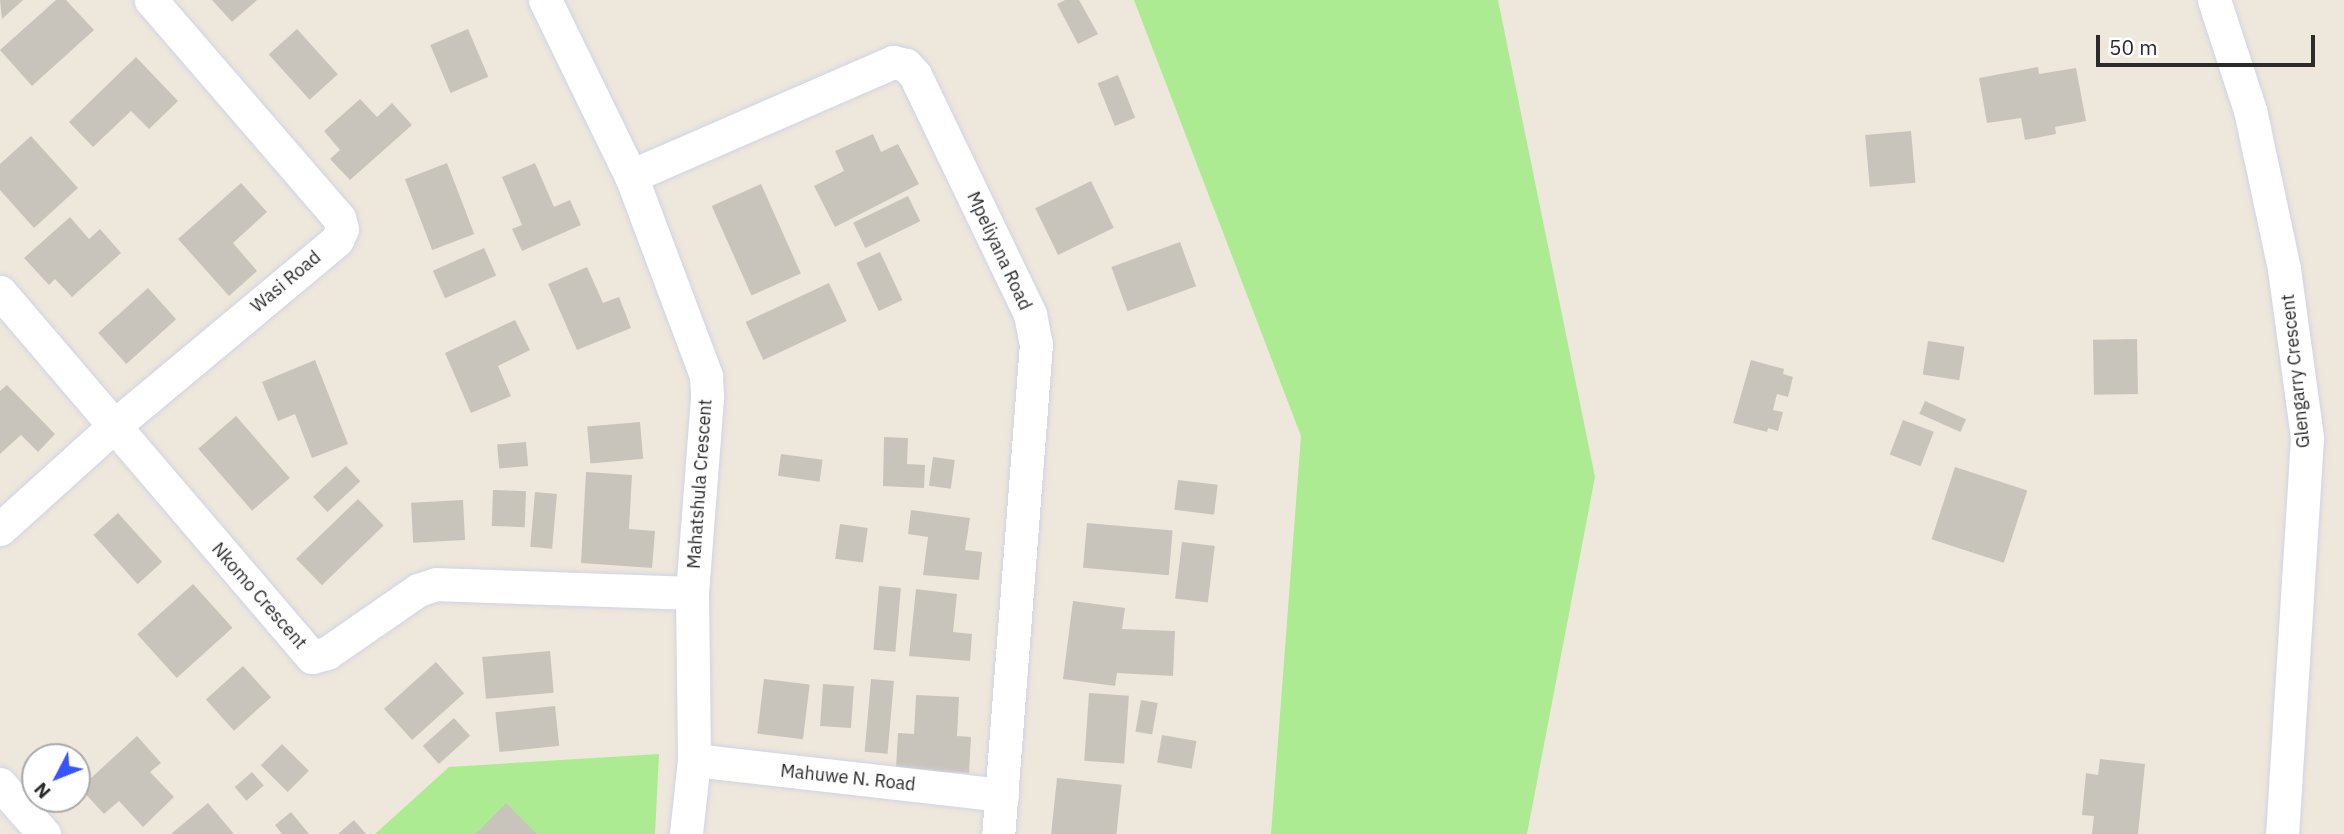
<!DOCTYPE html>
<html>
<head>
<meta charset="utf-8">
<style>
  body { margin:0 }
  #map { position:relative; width:2344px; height:834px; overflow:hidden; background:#eee7db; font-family:"IBM Plex Sans",sans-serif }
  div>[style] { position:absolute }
  .green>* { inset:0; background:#aceb92 }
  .building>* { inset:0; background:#c9c4bb; transform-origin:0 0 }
  .roads { filter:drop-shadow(0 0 2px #d0d3e5) drop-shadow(0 0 2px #d0d3e5) }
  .street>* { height:33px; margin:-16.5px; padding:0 16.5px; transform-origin:16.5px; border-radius:16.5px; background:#fff }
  span { translate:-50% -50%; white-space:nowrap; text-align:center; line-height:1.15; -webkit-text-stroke:7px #fff; paint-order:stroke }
  .street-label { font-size:18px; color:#2b2b2b }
  .north { position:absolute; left:21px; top:743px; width:70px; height:70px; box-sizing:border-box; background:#fff; border:2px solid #aaa; border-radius:50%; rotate:228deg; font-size:19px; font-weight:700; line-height:28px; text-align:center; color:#2b2b2b }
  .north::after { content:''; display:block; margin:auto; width:24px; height:32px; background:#3754ff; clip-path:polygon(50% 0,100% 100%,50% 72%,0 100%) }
  .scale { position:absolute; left:2096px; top:35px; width:219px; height:32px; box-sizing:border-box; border:4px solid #2b2b2b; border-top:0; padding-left:9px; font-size:21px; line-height:24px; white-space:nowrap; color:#2b2b2b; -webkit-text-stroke:5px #fff; paint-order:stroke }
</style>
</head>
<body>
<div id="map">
  <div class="green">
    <i style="clip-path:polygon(1134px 0,1498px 0,1595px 477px,1527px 834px,1271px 834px,1301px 436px)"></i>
    <i style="clip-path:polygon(659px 754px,655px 834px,375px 834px,449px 767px)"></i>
  </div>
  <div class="building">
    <i style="clip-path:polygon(0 0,23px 0,2px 19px)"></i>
    <i style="clip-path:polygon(56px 0,66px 0,94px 30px,32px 86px,0 50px)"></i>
    <i style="clip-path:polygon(212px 0,257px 0,232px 22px)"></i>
    <i style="clip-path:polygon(1065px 0,1079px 0,1098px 34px,1078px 44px,1057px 4px)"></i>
    <i style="left:297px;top:29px;width:61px;height:38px;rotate:48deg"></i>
    <i style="left:468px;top:29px;width:52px;height:41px;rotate:67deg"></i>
    <i style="clip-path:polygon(136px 57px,178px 101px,149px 129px,131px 111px,93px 147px,69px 122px)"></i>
    <i style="clip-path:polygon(2038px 67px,2039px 74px,2076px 68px,2086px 121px,2055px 127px,2056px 134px,2025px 140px,2021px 118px,1987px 123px,1979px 78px)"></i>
    <i style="left:1118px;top:75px;width:46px;height:22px;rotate:68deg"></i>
    <i style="clip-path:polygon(360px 99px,377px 117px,392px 103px,412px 125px,350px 180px,330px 159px,340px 150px,324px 131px)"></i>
    <i style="left:1911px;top:131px;width:52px;height:46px;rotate:85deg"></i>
    <i style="clip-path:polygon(873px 134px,881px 152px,898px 144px,919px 184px,835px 227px,814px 186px,844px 171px,835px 151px)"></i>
    <i style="clip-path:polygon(31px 136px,78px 188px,34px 228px,0 190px,0 164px)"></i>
    <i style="left:447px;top:163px;width:76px;height:45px;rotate:69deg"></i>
    <i style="clip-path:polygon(535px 163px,554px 207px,570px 200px,581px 225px,522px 251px,512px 229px,522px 225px,502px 177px)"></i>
    <i style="left:1091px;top:181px;width:52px;height:62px;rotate:64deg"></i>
    <i style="clip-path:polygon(241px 183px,267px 212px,233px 243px,257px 271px,229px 296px,178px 239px)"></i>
    <i style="left:761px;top:184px;width:98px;height:54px;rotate:66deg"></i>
    <i style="left:908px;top:196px;width:28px;height:61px;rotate:64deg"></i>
    <i style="clip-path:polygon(70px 217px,89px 239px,100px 229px,121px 253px,72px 297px,55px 279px,49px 285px,24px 258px)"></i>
    <i style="left:1180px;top:242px;width:47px;height:73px;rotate:70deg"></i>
    <i style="left:484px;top:248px;width:30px;height:56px;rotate:66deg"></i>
    <i style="left:880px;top:252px;width:53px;height:26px;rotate:65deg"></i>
    <i style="clip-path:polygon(587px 267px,603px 303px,619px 297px,631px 328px,577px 350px,548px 284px)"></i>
    <i style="left:829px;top:283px;width:42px;height:92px;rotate:65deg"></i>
    <i style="left:148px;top:288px;width:42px;height:67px;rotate:48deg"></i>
    <i style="clip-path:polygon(515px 320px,530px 350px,498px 366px,511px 396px,471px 413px,445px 353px)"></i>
    <i style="left:2137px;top:339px;width:55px;height:44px;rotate:89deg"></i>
    <i style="left:1928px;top:341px;width:37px;height:34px;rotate:9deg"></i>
    <i style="clip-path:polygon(315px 360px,348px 444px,312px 458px,295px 414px,278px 421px,262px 382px)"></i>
    <i style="clip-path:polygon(1751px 360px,1784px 369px,1783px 374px,1793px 377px,1788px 397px,1777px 394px,1773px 410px,1783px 412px,1778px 431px,1768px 428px,1767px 432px,1733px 423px)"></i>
    <i style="clip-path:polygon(7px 385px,55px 434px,38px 452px,21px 435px,0 454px,0 391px)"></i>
    <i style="left:1925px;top:401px;width:45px;height:14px;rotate:24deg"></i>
    <i style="left:236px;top:416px;width:82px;height:50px;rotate:49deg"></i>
    <i style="left:1903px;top:420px;width:33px;height:37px;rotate:21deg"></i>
    <i style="left:640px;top:422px;width:37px;height:53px;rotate:85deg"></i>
    <i style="clip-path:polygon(884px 437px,908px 438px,907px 464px,925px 465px,924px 488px,883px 486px)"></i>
    <i style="left:526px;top:442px;width:24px;height:29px;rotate:85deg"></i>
    <i style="left:781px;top:454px;width:42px;height:22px;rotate:8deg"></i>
    <i style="left:933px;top:457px;width:22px;height:29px;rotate:8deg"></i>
    <i style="left:346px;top:466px;width:21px;height:45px;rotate:47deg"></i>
    <i style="left:1955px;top:467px;width:76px;height:76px;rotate:18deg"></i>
    <i style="clip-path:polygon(586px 472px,632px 475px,629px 529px,655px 531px,652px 568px,581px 563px)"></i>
    <i style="left:1178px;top:480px;width:40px;height:30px;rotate:7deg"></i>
    <i style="left:493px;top:490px;width:33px;height:36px;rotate:2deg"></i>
    <i style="left:535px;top:492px;width:22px;height:55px;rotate:5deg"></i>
    <i style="left:358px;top:499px;width:37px;height:86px;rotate:46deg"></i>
    <i style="left:463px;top:500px;width:40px;height:52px;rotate:87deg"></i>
    <i style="clip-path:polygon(911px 510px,970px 518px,965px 550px,982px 552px,979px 580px,923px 575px,928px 537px,908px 534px)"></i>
    <i style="left:118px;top:513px;width:66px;height:33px;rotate:48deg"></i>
    <i style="left:1087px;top:523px;width:86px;height:45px;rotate:5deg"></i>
    <i style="left:840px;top:524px;width:28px;height:35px;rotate:8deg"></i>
    <i style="left:1182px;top:542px;width:33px;height:57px;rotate:7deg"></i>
    <i style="left:193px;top:584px;width:59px;height:75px;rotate:48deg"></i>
    <i style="left:879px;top:586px;width:22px;height:64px;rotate:5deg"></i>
    <i style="clip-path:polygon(916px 589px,957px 594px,953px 632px,972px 634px,970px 661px,909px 656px)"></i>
    <i style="clip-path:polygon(1073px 601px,1125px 608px,1122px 629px,1175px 631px,1173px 676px,1117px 673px,1115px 686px,1063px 679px)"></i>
    <i style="left:550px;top:651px;width:42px;height:68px;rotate:85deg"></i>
    <i style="left:436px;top:662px;width:42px;height:70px;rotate:48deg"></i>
    <i style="left:243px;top:666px;width:42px;height:50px;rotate:48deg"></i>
    <i style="left:764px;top:679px;width:46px;height:55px;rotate:7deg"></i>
    <i style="left:871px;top:679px;width:23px;height:73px;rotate:5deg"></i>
    <i style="left:823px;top:684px;width:31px;height:42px;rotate:4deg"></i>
    <i style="left:1089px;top:693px;width:40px;height:68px;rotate:4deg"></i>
    <i style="clip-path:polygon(916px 695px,959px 697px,957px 736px,971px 737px,969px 773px,896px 769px,898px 733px,914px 734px)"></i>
    <i style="left:1141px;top:700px;width:17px;height:32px;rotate:10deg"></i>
    <i style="left:555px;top:706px;width:40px;height:60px;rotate:84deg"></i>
    <i style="left:454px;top:718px;width:24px;height:42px;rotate:48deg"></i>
    <i style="left:1162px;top:735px;width:35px;height:28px;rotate:10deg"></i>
    <i style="clip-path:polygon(137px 736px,161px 763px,150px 772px,174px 797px,143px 827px,119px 801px,104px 814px,80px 788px)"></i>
    <i style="left:282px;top:744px;width:38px;height:30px;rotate:45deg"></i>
    <i style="clip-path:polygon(2100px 759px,2145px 764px,2138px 834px,2092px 834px,2094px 816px,2082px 815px,2086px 773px,2098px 775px)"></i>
    <i style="left:252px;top:772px;width:18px;height:23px;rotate:49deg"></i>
    <i style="left:1057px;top:778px;width:65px;height:56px;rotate:6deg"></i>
    <i style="clip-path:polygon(208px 803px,234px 834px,171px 834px)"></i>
    <i style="clip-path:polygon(506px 803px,537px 834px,476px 834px)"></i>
    <i style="clip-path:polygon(291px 812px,309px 834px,282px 834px,275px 825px)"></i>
    <i style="clip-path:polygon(354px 820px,366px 834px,338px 834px)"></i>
  </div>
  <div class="roads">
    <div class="street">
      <i style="left:545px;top:0;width:196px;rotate:64deg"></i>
      <i style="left:631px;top:176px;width:214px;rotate:69.4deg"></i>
      <i style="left:706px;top:376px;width:22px;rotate:87deg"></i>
      <i style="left:707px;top:398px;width:196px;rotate:94.4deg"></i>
      <i style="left:692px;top:593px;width:167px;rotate:89.3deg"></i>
      <i style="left:694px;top:760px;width:74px;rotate:96.2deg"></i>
      <i style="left:2214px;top:0;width:116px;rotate:71.9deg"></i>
      <i style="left:2250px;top:110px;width:163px;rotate:77.9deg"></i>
      <i style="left:2284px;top:269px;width:171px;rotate:82.2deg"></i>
      <i style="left:2307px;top:438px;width:397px;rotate:93.6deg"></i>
      <i style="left:631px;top:176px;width:286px;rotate:-23.5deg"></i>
      <i style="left:893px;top:62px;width:13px;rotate:13deg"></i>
      <i style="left:906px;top:65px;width:13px;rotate:48deg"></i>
      <i style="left:915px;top:75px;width:265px;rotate:64.3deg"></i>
      <i style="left:1030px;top:314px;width:31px;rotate:79deg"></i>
      <i style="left:1036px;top:344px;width:491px;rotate:94.4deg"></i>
      <i style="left:0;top:292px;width:480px;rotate:49.5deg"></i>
      <i style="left:312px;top:657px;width:16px;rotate:-15deg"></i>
      <i style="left:327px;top:653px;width:111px;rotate:-34.7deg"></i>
      <i style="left:418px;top:590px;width:19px;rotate:-18deg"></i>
      <i style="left:436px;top:584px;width:256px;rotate:2deg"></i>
      <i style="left:0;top:529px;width:154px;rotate:-42.1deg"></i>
      <i style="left:114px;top:426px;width:290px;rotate:-39.8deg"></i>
      <i style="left:337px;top:240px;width:12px;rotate:-66deg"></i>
      <i style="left:342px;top:229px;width:11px;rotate:-105deg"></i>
      <i style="left:339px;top:218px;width:288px;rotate:-130.8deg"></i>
      <i style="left:694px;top:760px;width:310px;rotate:6.5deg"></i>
      <i style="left:0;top:784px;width:67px;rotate:48.7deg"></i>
    </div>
  </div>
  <div class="street-label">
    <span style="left:999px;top:251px;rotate:65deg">Mpeliyana Road</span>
    <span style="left:286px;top:282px;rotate:-40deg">Wasi Road</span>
    <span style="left:2296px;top:371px;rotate:-96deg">Glengarry Crescent</span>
    <span style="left:700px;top:484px;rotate:-86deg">Mahatshula Crescent</span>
    <span style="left:259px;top:596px;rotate:49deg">Nkomo Crescent</span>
    <span style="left:848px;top:778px;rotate:6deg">Mahuwe N. Road</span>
  </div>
  <div class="north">N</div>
  <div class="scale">50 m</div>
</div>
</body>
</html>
